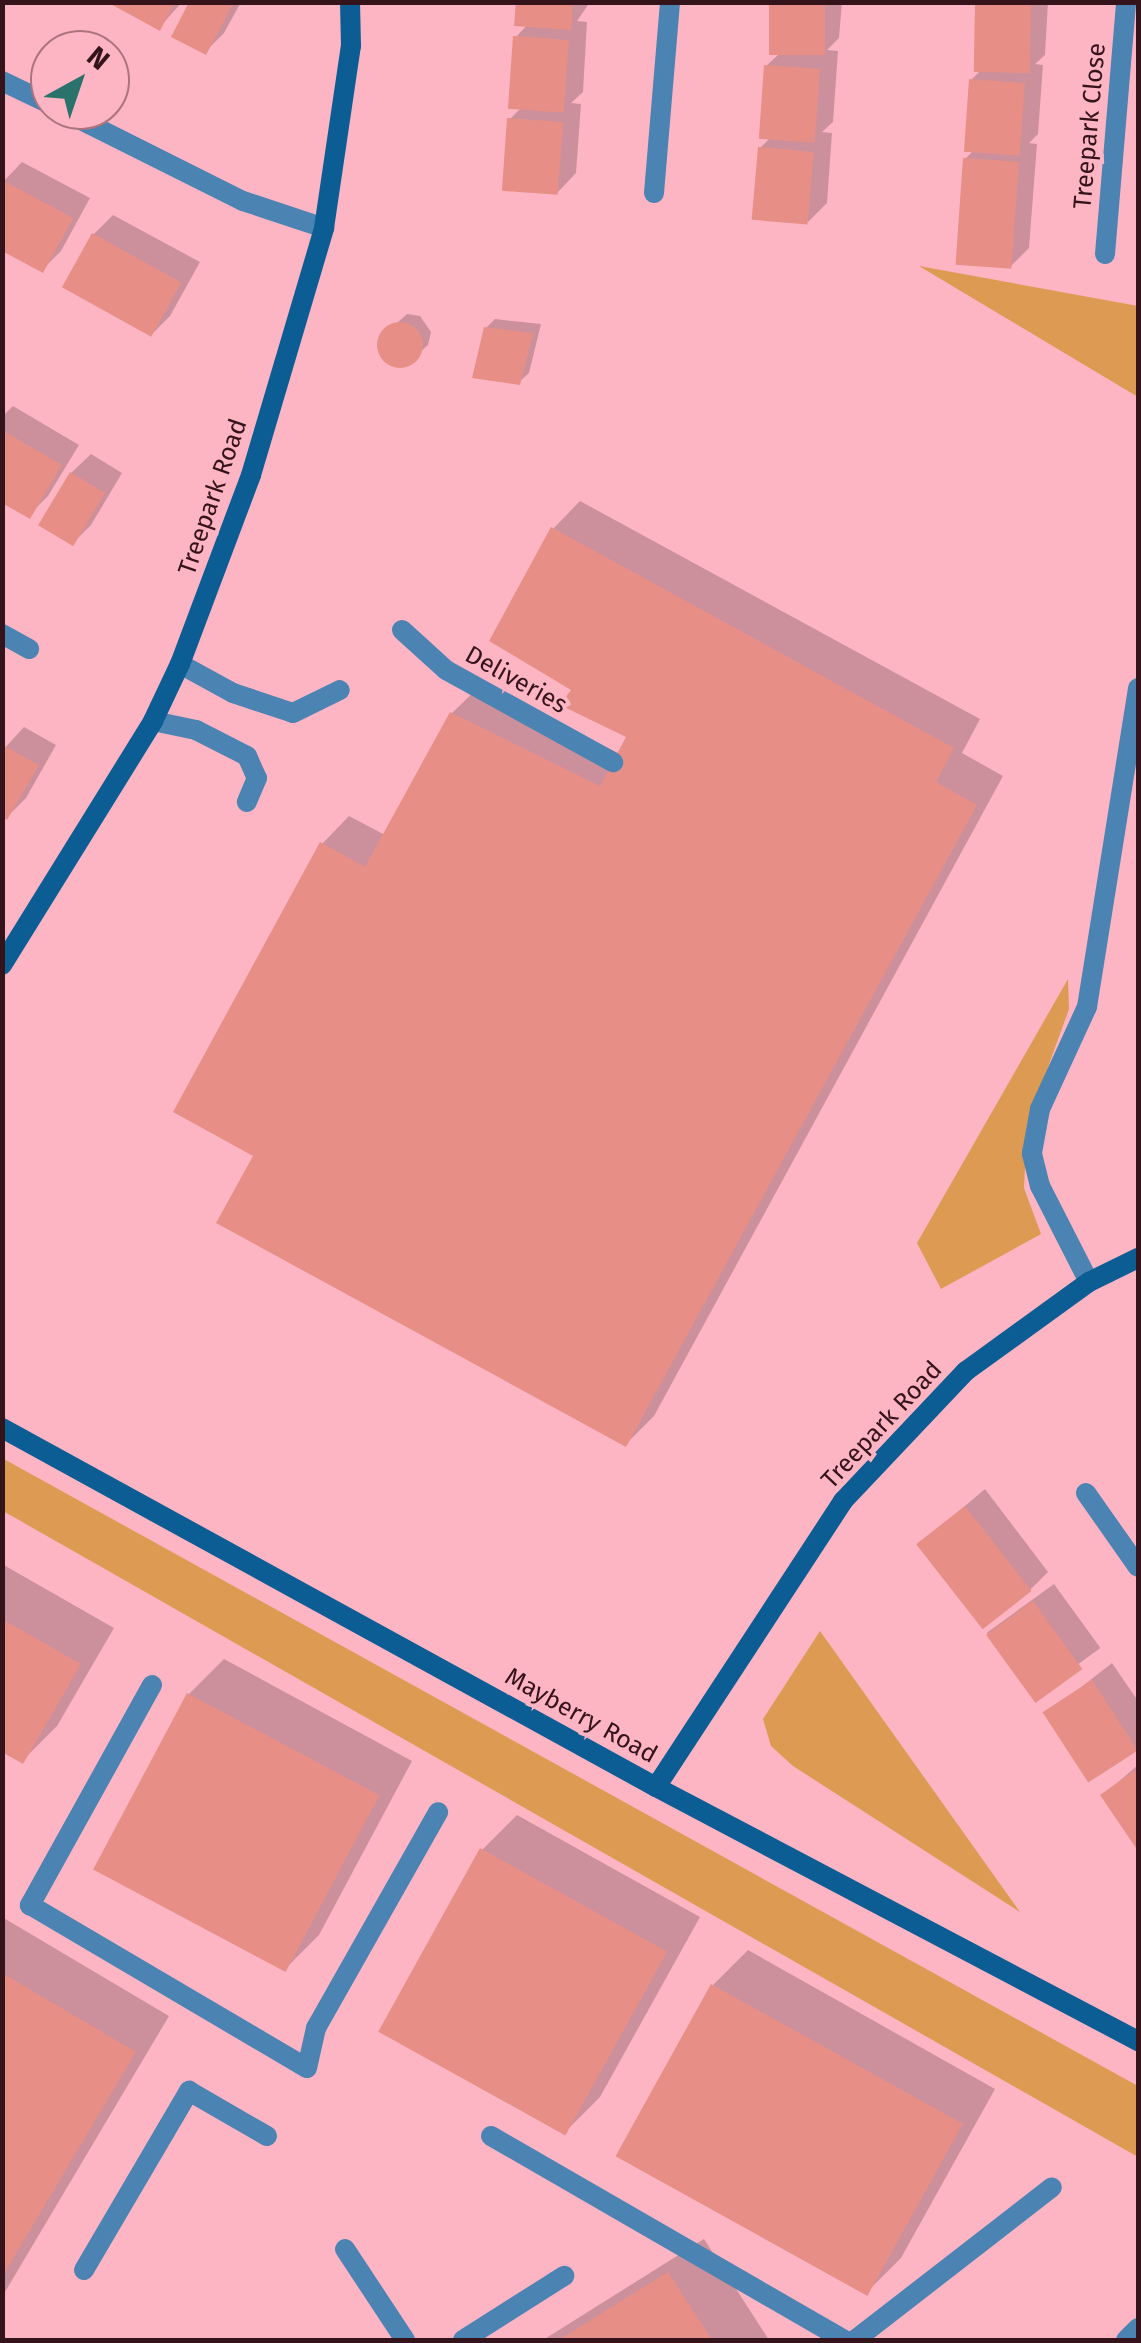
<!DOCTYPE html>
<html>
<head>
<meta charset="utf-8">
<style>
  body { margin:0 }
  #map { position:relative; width:1141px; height:2343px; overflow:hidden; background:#feb5c3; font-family:"Fira Sans",sans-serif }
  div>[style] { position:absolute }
  .green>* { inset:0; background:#dd9a52 }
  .shadow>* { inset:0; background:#0003; transform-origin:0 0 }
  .building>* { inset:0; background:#e78f86; transform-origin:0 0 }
  .round { border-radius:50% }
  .lane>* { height:20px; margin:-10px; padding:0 10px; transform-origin:10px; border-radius:10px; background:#4b83b3 }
  .street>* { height:20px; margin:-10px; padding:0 10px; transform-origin:10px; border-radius:10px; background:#4b83b3 }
  .secondary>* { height:20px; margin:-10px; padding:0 10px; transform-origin:10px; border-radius:10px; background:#0c5d94 }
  span { translate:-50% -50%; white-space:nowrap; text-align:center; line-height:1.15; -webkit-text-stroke:8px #feb5c3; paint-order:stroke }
  .street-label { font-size:25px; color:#34131b }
  .frame { position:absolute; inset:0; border:5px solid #34131b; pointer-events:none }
  .north { position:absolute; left:30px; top:30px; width:100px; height:100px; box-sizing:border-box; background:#feb5c3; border:2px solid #ad7480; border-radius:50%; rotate:40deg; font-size:28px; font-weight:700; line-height:40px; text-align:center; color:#34131b }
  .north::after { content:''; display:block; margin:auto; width:35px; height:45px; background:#2a726b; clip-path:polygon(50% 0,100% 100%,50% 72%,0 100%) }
</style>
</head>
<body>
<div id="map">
  <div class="green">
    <i style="clip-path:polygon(919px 266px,1138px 306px,1138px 397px)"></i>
    <i style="clip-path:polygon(1068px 979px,1069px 1009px,1027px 1125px,1024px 1188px,1041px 1234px,941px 1289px,917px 1243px)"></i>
    <i style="clip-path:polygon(2px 1458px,1138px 2086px,1138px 2157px,3px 1511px)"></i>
    <i style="clip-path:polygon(820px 1631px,1020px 1912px,793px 1766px,771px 1746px,763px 1719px)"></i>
  </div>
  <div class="shadow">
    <i style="clip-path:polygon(112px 2px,182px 2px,159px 28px)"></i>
    <i style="clip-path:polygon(192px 2px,241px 2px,224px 33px,205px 52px)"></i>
    <i style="clip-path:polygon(519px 2px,590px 2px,577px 21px,587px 22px,583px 92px,571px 103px,581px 104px,576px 173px,557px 193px,510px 119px,521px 108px,516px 37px,528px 24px)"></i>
    <i style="clip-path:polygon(772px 2px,842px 2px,839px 38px,827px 50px,838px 51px,833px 122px,822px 132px,832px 133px,827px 203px,808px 222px,760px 148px,771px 137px,766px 66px,779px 54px)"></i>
    <i style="clip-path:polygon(978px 2px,1048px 2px,1045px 55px,1035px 64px,1043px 65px,1038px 134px,1029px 143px,1037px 144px,1029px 248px,1010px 267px,965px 159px,974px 150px,971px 80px,981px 70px)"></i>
    <i style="clip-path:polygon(22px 162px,90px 198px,61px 251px,42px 270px,2px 183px)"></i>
    <i style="clip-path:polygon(113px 215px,200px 262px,170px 316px,151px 335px,66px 287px,94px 234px)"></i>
    <i style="clip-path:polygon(407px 314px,420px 316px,431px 332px,428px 345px,408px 363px,389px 362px,381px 352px,380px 338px)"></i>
    <i style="clip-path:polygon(495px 319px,541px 324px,529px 373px,519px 382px,486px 328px)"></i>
    <i style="clip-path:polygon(13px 406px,79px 445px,48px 496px,29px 515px,2px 500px,2px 417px)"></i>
    <i style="clip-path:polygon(91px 454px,122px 473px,91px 525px,72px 544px,71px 473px)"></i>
    <i style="clip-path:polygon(580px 501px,980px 719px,962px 753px,1003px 776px,654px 1416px,626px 1444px,256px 1155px,322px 844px,349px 816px,385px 835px,452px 713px,480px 686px,620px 754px,630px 736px,575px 689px,553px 529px)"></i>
    <i style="clip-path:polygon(24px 727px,56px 745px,26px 798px,7px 817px,2px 751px)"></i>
    <i style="clip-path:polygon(985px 1489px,1048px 1572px,1029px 1591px,920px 1544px)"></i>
    <i style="clip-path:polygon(2px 1564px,114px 1628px,57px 1726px,22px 1761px,2px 1750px)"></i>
    <i style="left:1054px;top:1584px;width:79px;height:83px;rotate:54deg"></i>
    <i style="clip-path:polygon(224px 1659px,412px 1761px,319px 1935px,284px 1970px,189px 1694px)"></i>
    <i style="clip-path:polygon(1112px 1663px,1138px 1701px,1138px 1747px,1092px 1779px,1047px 1714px)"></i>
    <i style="clip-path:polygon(1138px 1765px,1138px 1846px,1103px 1795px)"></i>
    <i style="clip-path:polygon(517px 1815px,700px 1917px,600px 2097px,565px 2132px,482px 1850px)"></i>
    <i style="clip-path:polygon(2px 1917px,169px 2016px,2px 2297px)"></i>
    <i style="clip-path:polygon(748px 1950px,995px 2089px,901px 2258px,866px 2293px,713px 1985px)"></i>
    <i style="clip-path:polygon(704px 2239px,769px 2340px,543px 2340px)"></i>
  </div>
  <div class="building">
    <i style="clip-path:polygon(107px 2px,175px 2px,160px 31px)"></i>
    <i style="clip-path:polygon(189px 2px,234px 2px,206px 55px,171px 37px)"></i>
    <i style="clip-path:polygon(516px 2px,573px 2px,571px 30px,514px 26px)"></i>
    <i style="left:769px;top:2px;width:56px;height:53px"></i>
    <i style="left:975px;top:2px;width:56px;height:70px;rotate:1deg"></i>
    <i style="left:513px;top:36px;width:56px;height:73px;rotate:4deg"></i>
    <i style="left:764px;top:65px;width:56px;height:74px;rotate:4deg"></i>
    <i style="left:969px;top:79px;width:56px;height:73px;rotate:4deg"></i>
    <i style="left:507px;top:118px;width:56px;height:73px;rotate:4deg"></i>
    <i style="left:758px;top:147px;width:56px;height:73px;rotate:5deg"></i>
    <i style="left:963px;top:158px;width:56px;height:107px;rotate:4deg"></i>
    <i style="clip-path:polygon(2px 180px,73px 218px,43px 273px,2px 251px)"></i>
    <i style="left:92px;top:233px;width:102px;height:62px;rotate:29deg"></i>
    <i class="round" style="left:377px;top:322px;width:46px;height:46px"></i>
    <i style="clip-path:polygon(484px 327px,533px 333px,520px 385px,472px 378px)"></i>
    <i style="clip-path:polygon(2px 430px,62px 465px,30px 519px,2px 503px)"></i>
    <i style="left:70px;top:472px;width:41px;height:62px;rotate:31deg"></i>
    <i style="clip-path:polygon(551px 527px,954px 748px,936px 782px,977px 805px,626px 1447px,216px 1223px,253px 1156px,173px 1112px,320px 842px,365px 867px,450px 712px,600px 786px,626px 737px,560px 705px,571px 690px,489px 641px)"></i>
    <i style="clip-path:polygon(2px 745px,39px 765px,7px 820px,2px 817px)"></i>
    <i style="left:965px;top:1506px;width:108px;height:62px;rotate:52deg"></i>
    <i style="left:1033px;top:1601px;width:84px;height:58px;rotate:54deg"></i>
    <i style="clip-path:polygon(2px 1619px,81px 1664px,23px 1764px,2px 1752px)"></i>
    <i style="left:1092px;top:1680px;width:84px;height:59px;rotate:57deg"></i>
    <i style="left:187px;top:1693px;width:218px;height:200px;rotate:28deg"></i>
    <i style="clip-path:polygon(1138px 1768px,1138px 1851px,1100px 1795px)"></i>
    <i style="left:480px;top:1848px;width:214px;height:210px;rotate:29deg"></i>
    <i style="clip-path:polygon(2px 1973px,136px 2052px,2px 2277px)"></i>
    <i style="left:711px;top:1984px;width:288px;height:197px;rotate:29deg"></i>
    <i style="clip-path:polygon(668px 2272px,712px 2340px,559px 2340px)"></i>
  </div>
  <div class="lane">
    <i style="left:402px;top:630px;width:59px;rotate:42.3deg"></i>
    <i style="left:446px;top:670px;width:191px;rotate:28.9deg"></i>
    <i style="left:180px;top:664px;width:60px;rotate:28.7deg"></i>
    <i style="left:233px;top:693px;width:63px;rotate:18.4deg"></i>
    <i style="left:293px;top:713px;width:52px;rotate:-26.1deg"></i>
    <i style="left:153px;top:721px;width:44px;rotate:11.8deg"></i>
    <i style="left:196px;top:730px;width:57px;rotate:27deg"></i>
    <i style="left:247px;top:756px;width:24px;rotate:66deg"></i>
    <i style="left:257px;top:778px;width:26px;rotate:113deg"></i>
    <i style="left:1089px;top:1282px;width:108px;rotate:-117deg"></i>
    <i style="left:1040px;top:1186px;width:34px;rotate:-104deg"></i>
    <i style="left:1032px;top:1153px;width:45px;rotate:-79.7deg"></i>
    <i style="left:1040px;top:1109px;width:112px;rotate:-65.3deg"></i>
    <i style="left:1087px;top:1007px;width:323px;rotate:-80.9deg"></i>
    <i style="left:152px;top:1685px;width:252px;rotate:119deg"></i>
    <i style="left:30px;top:1905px;width:321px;rotate:30.5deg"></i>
    <i style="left:307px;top:2068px;width:41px;rotate:-77.3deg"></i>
    <i style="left:316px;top:2028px;width:248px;rotate:-60.5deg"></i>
    <i style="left:491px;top:2136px;width:408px;rotate:30deg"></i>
    <i style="left:345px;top:2249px;width:109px;rotate:56.6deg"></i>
    <i style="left:84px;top:2270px;width:208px;rotate:-59.6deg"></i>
    <i style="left:189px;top:2091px;width:90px;rotate:30deg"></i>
    <i style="left:463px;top:2340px;width:120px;rotate:-32.4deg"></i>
    <i style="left:855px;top:2340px;width:249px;rotate:-37.8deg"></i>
  </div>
  <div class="street">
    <i style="left:2px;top:81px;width:53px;rotate:25.6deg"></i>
    <i style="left:61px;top:110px;width:203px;rotate:26.6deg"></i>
    <i style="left:243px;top:201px;width:85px;rotate:18.4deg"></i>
    <i style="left:654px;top:193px;width:192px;rotate:-85.2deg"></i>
    <i style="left:1105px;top:254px;width:253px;rotate:-85.2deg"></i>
    <i style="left:2px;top:634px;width:31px;rotate:29deg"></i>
    <i style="left:1086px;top:1493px;width:90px;rotate:54.9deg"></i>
    <i style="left:1126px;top:2340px;width:17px;rotate:-45deg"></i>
  </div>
  <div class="secondary">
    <i style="left:2px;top:965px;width:287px;rotate:-58.2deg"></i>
    <i style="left:153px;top:721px;width:63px;rotate:-64.7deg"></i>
    <i style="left:180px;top:664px;width:202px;rotate:-69.4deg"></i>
    <i style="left:251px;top:475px;width:258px;rotate:-73.5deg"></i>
    <i style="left:324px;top:228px;width:184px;rotate:-81.6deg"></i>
    <i style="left:351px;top:46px;width:44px;rotate:-91.3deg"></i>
    <i style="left:2px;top:1428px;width:746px;rotate:28.76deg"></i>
    <i style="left:656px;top:1787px;width:545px;rotate:27.79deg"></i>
    <i style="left:656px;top:1787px;width:342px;rotate:-56.8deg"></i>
    <i style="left:843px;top:1501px;width:179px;rotate:-46.6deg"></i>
    <i style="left:966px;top:1371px;width:152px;rotate:-35.9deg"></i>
    <i style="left:1089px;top:1282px;width:55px;rotate:-26.1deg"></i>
  </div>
  <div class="street-label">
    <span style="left:1090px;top:126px;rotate:-85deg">Treepark Close</span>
    <span style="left:213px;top:497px;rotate:-71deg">Treepark Road</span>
    <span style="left:516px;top:680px;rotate:29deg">Deliveries</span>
    <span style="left:882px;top:1425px;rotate:-47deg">Treepark Road</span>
    <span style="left:581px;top:1716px;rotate:29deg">Mayberry Road</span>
  </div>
  <div class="frame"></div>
  <div class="north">N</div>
</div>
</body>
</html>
